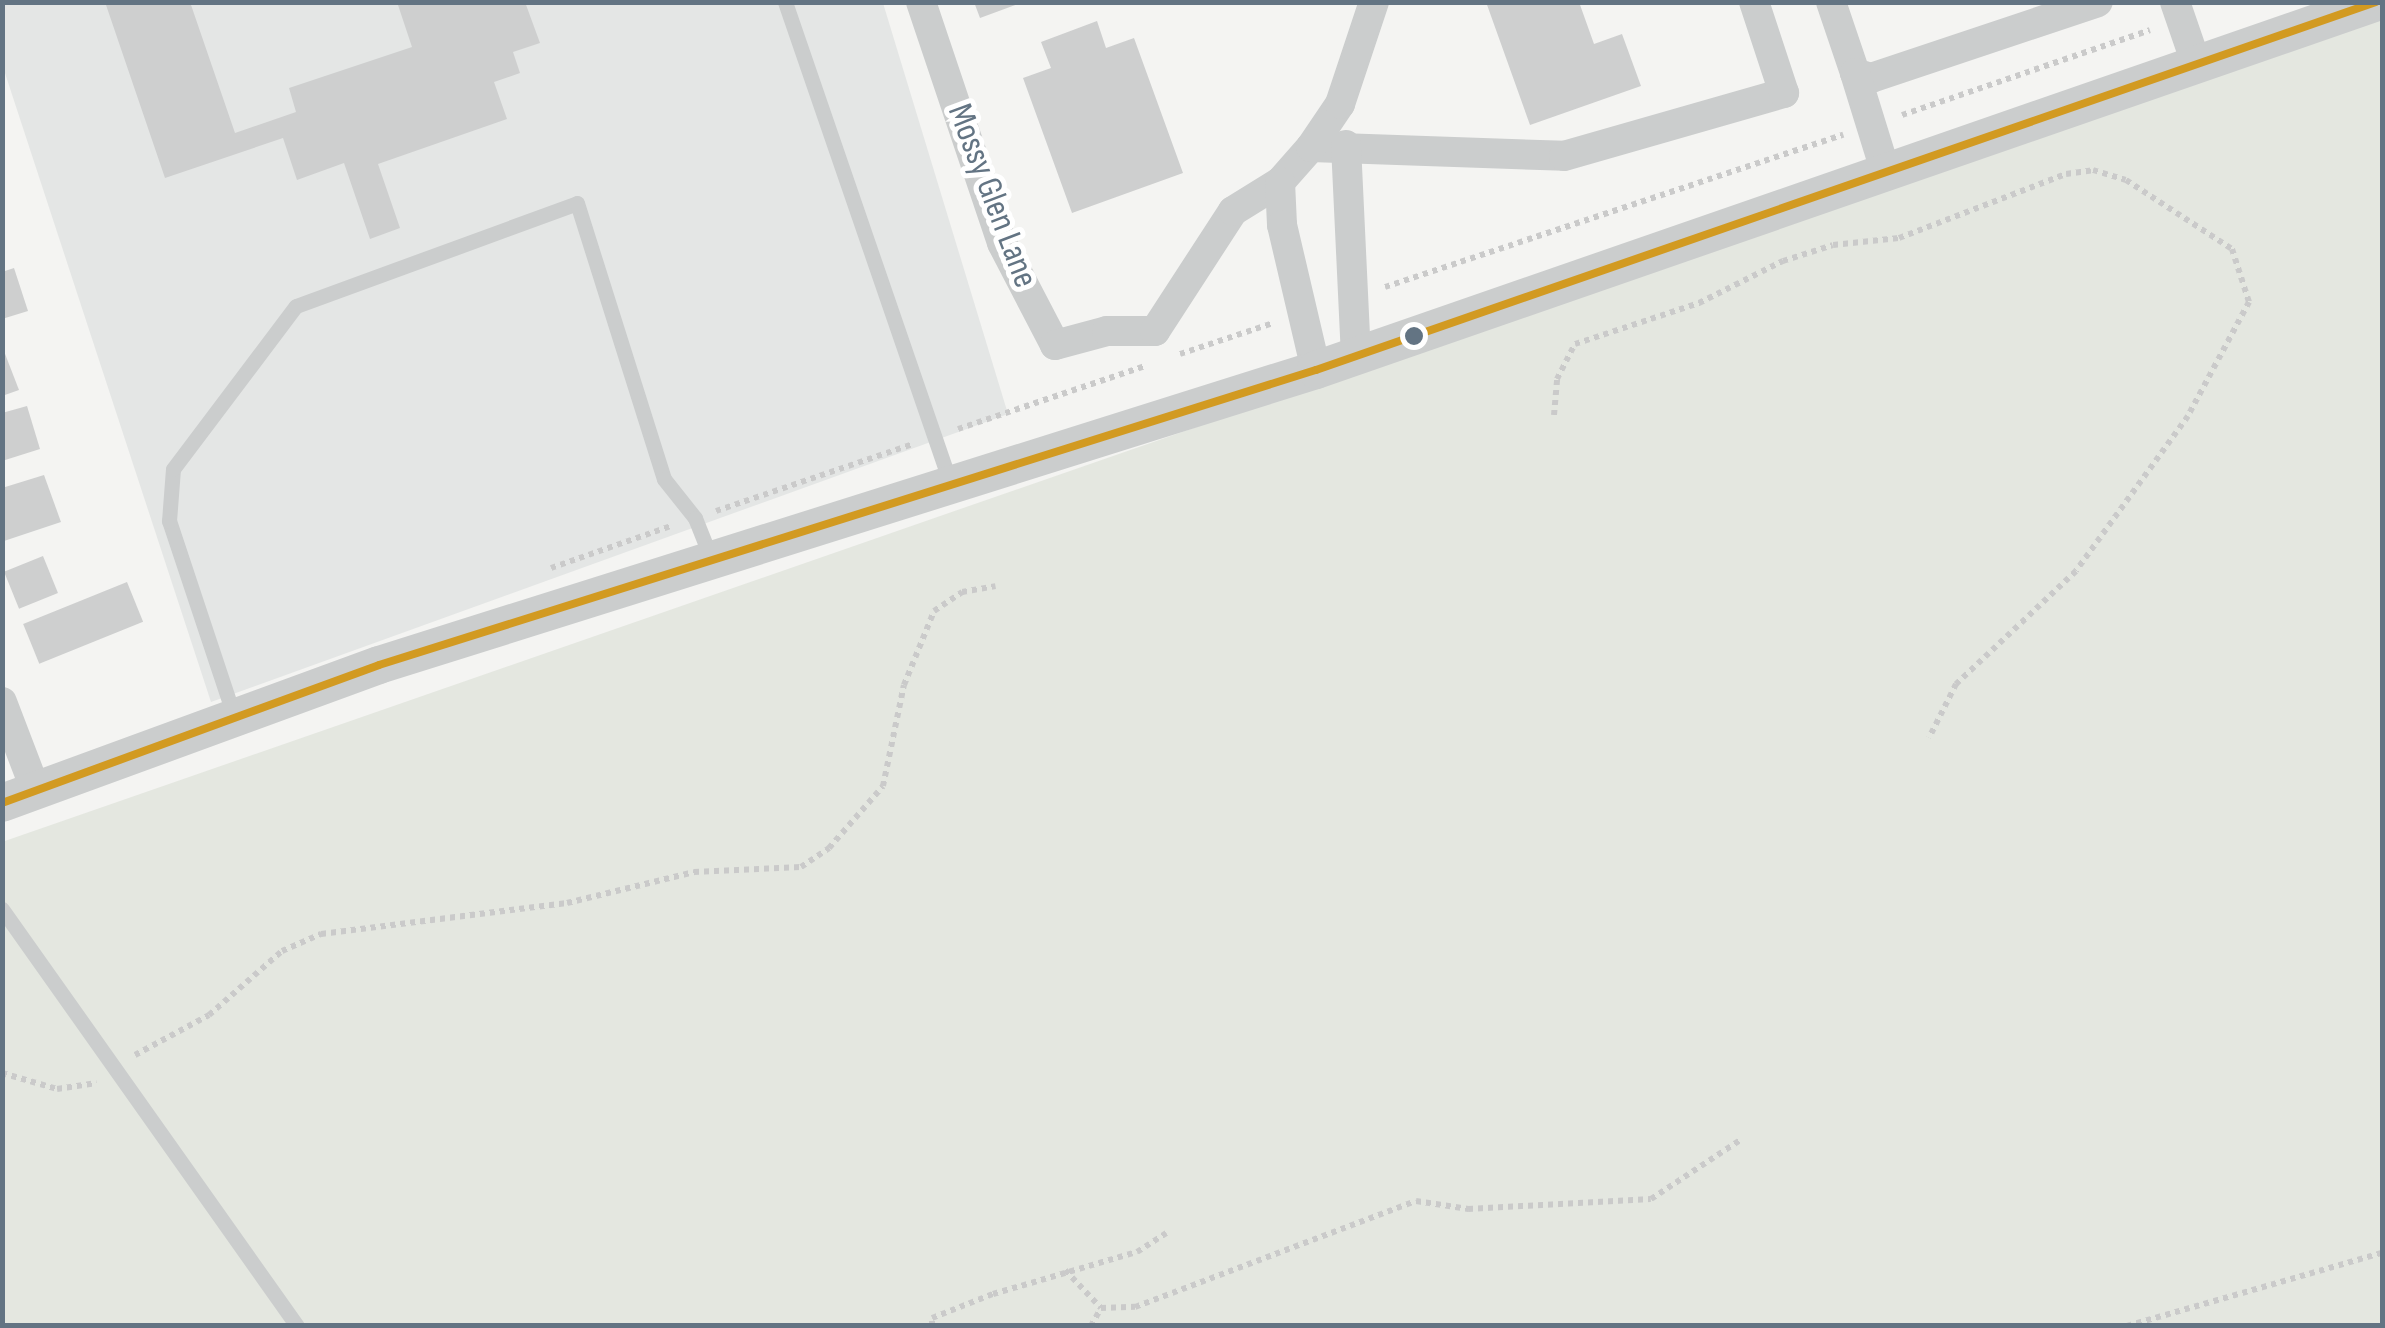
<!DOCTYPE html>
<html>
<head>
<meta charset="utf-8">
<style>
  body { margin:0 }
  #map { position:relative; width:2385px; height:1328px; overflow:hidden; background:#f4f4f2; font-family:"Sofia Sans Condensed",sans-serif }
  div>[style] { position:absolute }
  .built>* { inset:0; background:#e4e6e5 }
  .green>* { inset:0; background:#e4e7e0 }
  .building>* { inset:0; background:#cecfcf; transform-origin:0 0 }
  .path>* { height:6px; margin-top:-3px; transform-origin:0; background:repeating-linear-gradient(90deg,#cacaca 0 5px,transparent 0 10px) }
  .service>* { height:15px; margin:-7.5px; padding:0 7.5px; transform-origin:7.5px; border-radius:7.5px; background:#cbcdcd }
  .minor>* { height:30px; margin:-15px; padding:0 15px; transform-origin:15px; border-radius:15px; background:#cbcdcd }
  .tertiary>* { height:38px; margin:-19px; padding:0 19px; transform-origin:19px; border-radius:19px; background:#cbcdcd }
  .bus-1>* { height:8px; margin:-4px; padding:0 4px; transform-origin:4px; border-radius:4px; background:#d29a21 }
  .dots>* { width:28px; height:28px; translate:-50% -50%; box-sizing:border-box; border:5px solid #fff; border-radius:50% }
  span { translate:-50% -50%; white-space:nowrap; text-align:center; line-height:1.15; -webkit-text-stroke:10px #fff; paint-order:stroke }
  .street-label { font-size:35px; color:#637483 }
  .frame { position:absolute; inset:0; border:5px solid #637483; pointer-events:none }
</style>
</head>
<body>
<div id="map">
  <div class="built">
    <i style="clip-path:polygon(2px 3px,883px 3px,1008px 414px,211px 702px,3px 67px)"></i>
  </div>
  <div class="green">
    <i style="clip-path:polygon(2382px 15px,2382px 1325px,3px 1325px,2px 842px)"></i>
  </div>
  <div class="building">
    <i style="clip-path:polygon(105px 2px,190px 2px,235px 133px,296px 112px,289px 88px,412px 47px,397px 2px,525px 2px,540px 43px,513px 52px,520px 73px,494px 82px,507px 119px,378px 164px,400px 228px,370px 239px,344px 163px,297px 180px,283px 138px,165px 178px)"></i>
    <i style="clip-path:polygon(974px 2px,1021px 2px,1021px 3px,980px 18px)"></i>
    <i style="clip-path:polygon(1486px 2px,1579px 2px,1594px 44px,1622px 34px,1641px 86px,1530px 125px)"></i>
    <i style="clip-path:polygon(1097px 21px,1106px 48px,1134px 38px,1183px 173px,1072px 213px,1023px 78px,1051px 68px,1041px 42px)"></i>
    <i style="clip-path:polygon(14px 268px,28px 311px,2px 319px,2px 272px)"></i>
    <i style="clip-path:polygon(2px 346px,19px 390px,2px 396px)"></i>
    <i style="clip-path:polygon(27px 406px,40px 449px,2px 461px,2px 413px)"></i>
    <i style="clip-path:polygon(44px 475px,61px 522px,4px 541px,2px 488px)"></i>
    <i style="left:43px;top:556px;width:40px;height:42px;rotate:68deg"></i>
    <i style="left:127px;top:582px;width:43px;height:112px;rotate:68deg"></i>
  </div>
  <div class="path">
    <i style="left:1902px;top:115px;width:262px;rotate:-18.9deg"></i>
    <i style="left:1385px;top:287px;width:483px;rotate:-18.4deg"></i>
    <i style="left:1180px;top:354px;width:98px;rotate:-18.4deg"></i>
    <i style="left:1554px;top:415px;width:36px;rotate:-85deg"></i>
    <i style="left:1557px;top:379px;width:39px;rotate:-63deg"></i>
    <i style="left:1575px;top:344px;width:131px;rotate:-18.3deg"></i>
    <i style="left:1699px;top:303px;width:94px;rotate:-26.6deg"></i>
    <i style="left:1783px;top:261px;width:52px;rotate:-17.7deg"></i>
    <i style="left:1833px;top:245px;width:66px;rotate:-6.1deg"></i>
    <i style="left:1899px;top:238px;width:179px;rotate:-21deg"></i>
    <i style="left:2066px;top:174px;width:27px;rotate:-8deg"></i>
    <i style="left:2093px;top:170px;width:34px;rotate:17deg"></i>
    <i style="left:2126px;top:180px;width:126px;rotate:33.1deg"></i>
    <i style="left:2232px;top:249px;width:56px;rotate:72.2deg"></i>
    <i style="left:2249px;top:302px;width:129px;rotate:118.2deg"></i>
    <i style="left:2188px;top:416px;width:191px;rotate:125.9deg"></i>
    <i style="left:2076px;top:571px;width:165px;rotate:136.7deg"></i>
    <i style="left:1956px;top:684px;width:60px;rotate:116.6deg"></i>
    <i style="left:958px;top:429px;width:197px;rotate:-18.6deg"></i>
    <i style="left:716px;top:511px;width:208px;rotate:-18.8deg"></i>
    <i style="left:551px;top:568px;width:127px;rotate:-19.3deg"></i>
    <i style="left:135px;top:1055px;width:84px;rotate:-28.4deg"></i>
    <i style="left:209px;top:1015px;width:97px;rotate:-41.2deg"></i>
    <i style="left:282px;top:951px;width:43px;rotate:-23.6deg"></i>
    <i style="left:321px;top:934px;width:248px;rotate:-7.2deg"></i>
    <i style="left:567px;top:903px;width:131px;rotate:-13.7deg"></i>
    <i style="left:694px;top:872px;width:107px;rotate:-2.7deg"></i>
    <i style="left:801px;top:867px;width:34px;rotate:-34deg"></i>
    <i style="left:829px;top:848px;width:82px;rotate:-48.9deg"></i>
    <i style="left:883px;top:786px;width:103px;rotate:-78.3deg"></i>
    <i style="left:904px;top:685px;width:80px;rotate:-67.9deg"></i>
    <i style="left:934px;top:611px;width:34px;rotate:-34deg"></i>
    <i style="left:962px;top:592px;width:34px;rotate:-10deg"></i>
    <i style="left:2px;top:1073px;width:57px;rotate:16.2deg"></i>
    <i style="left:57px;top:1089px;width:40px;rotate:-8.5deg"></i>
    <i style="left:1065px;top:1270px;width:52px;rotate:46.5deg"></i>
    <i style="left:1101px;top:1308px;width:34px;rotate:-2deg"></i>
    <i style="left:1135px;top:1307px;width:300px;rotate:-20.7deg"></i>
    <i style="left:1416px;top:1201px;width:53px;rotate:8.7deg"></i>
    <i style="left:1468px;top:1209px;width:183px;rotate:-3.1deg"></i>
    <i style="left:1651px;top:1199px;width:107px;rotate:-33.5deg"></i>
    <i style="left:932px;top:1326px;width:8px;rotate:-90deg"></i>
    <i style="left:932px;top:1318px;width:66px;rotate:-21.5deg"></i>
    <i style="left:993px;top:1294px;width:150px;rotate:-16.3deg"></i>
    <i style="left:1137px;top:1252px;width:35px;rotate:-33deg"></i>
    <i style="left:1091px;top:1326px;width:21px;rotate:-61deg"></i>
    <i style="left:2127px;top:1326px;width:265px;rotate:-16deg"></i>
  </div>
  <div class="service">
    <i style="left:785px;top:2px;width:511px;rotate:71.03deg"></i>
    <i style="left:235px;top:719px;width:209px;rotate:-108.4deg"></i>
    <i style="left:169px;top:521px;width:52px;rotate:-85.6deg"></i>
    <i style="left:173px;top:469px;width:204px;rotate:-53deg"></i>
    <i style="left:296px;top:306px;width:299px;rotate:-20.1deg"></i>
    <i style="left:577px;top:203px;width:289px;rotate:72.5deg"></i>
    <i style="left:664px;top:479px;width:50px;rotate:51.5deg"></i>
    <i style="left:695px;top:518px;width:43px;rotate:68.2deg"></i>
    <i style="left:2px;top:909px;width:511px;rotate:54.72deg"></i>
  </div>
  <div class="minor">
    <i style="left:921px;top:2px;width:254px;rotate:71.4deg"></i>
    <i style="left:1002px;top:243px;width:115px;rotate:62.5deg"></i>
    <i style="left:1055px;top:345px;width:54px;rotate:-15.1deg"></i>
    <i style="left:1107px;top:331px;width:48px"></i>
    <i style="left:1155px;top:331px;width:143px;rotate:-57deg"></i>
    <i style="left:1233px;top:211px;width:55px;rotate:-31.7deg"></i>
    <i style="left:1280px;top:182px;width:47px;rotate:-48.5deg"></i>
    <i style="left:1311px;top:147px;width:253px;rotate:2deg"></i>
    <i style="left:1564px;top:156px;width:229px;rotate:-16deg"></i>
    <i style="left:1784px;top:93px;width:96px;rotate:-108.2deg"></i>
    <i style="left:1831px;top:2px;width:75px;rotate:71.3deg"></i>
    <i style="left:1855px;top:73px;width:17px;rotate:17deg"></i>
    <i style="left:1871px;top:78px;width:239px;rotate:-18.5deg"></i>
    <i style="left:2175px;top:2px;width:68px;rotate:71deg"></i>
    <i style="left:1855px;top:73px;width:105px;rotate:72.8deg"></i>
    <i style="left:1346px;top:145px;width:212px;rotate:87.3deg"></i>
    <i style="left:1311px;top:147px;width:52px;rotate:-56deg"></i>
    <i style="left:1340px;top:104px;width:108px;rotate:-71.6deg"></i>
    <i style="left:1280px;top:182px;width:43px;rotate:87.3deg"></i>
    <i style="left:1282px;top:225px;width:149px;rotate:76.8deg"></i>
    <i style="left:2px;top:702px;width:95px;rotate:69.1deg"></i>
  </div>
  <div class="tertiary">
    <i style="left:2px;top:803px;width:401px;rotate:-20.1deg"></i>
    <i style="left:379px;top:665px;width:982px;rotate:-17.48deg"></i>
    <i style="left:1316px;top:370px;width:1123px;rotate:-19.13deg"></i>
  </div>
  <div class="bus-1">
    <i style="left:2px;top:803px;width:401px;rotate:-20.1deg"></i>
    <i style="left:379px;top:665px;width:982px;rotate:-17.48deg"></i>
    <i style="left:1316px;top:370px;width:1122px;rotate:-19.15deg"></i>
  </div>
  <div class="dots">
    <i style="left:1414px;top:336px;background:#637483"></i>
  </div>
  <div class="street-label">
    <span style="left:992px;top:196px;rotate:69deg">Mossy Glen Lane</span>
  </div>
  <div class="frame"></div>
</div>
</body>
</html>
